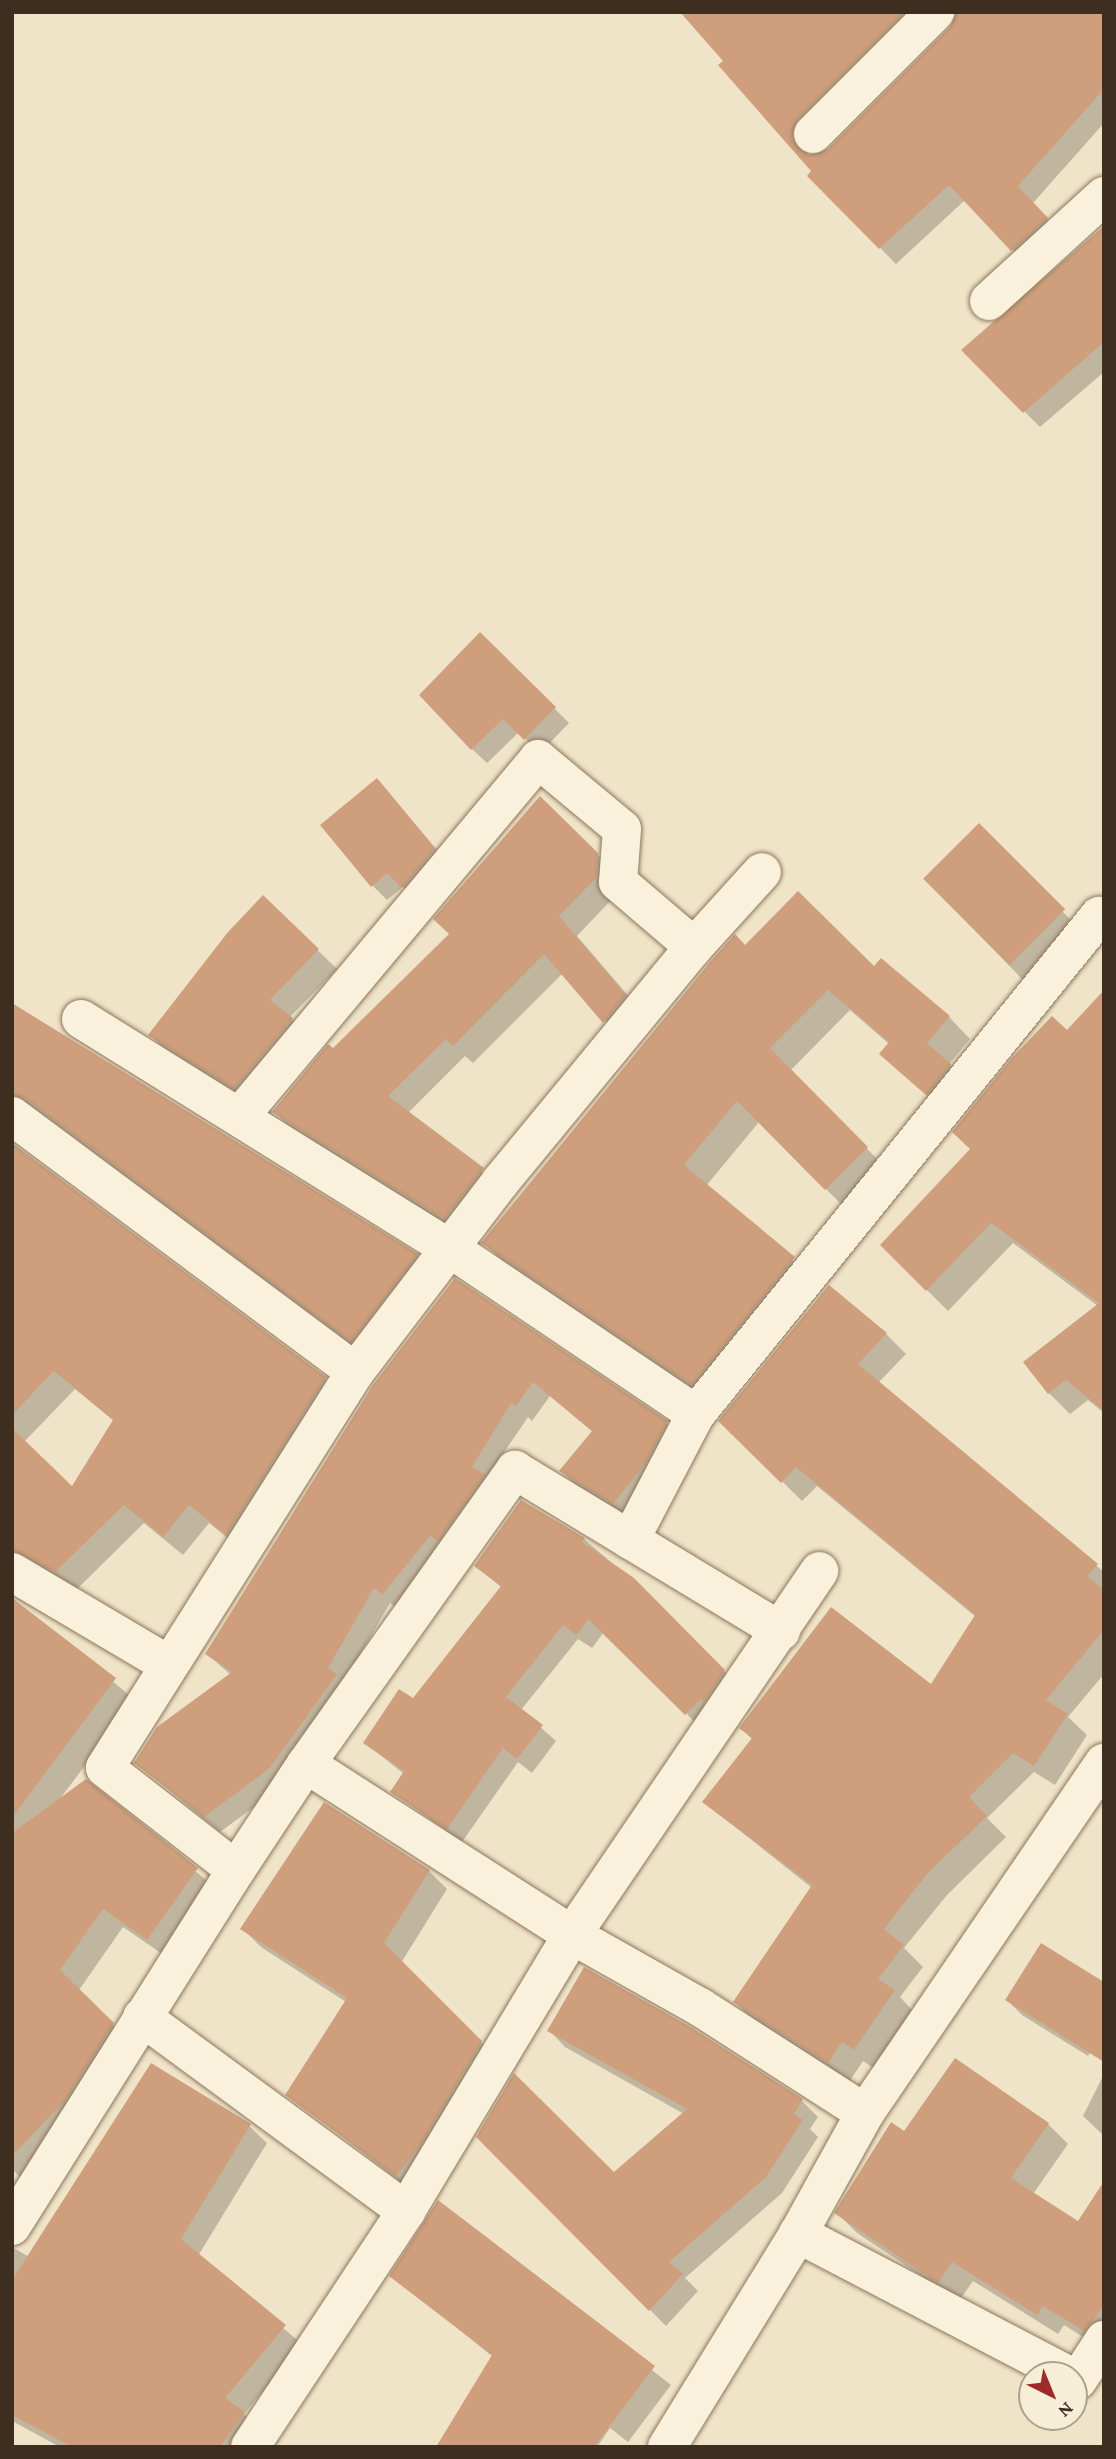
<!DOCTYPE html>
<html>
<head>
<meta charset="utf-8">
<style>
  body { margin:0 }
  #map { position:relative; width:1116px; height:2459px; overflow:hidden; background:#f0e4c8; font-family:"Crimson Pro",serif }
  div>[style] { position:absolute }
  .shadow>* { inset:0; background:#0003; transform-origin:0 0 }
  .building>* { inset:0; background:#cf9f7d; transform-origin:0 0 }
  .roads { filter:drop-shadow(0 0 2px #8d765c) drop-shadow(0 0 2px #8d765c) }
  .minor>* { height:38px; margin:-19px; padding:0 19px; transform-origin:19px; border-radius:19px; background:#faf1dc }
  span { translate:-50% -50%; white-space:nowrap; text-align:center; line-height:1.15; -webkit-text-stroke:7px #f7eed8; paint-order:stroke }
  .frame { position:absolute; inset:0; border:14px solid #3d2e20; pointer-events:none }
  .north { position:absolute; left:1018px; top:2361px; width:70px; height:70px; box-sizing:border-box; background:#f7eed8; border:2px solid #ada18e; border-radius:50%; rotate:137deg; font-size:19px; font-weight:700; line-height:28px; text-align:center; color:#3d2e20 }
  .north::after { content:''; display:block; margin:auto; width:24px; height:32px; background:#9e2a2b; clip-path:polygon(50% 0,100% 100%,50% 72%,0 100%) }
</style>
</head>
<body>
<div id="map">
  <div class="shadow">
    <i style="clip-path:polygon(683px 12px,936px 12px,813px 135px,808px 154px,818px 157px,1104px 12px,1104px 123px,1033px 203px,1062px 235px,1028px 266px,965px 200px,896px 264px,809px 176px,814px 171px)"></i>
    <i style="clip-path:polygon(1104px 246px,1104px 372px,1040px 427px,963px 350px)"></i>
    <i style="clip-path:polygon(480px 634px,569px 723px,540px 753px,519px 732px,487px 763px,472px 749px)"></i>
    <i style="clip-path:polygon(377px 780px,449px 864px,418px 901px,403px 887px,387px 900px,372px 885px)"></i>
    <i style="clip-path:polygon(541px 799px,616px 873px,614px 897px,577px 936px,644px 1014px,623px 1040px,563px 973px,473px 1063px,465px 1056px,408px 1113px,501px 1188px,464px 1236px,293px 1130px,274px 1112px,451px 934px)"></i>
    <i style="left:979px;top:825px;width:151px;height:76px;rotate:46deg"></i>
    <i style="clip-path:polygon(263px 897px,337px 969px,290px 1017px,311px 1038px,254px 1106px,169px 1053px,150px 1035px)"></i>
    <i style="clip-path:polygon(745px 947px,874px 969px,949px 1017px,970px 1039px,949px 1064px,972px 1087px,949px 1115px,881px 1054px,889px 1044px,850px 1010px,790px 1071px,888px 1170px,848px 1211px,759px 1122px,706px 1186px,813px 1278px,714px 1405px,505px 1264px,484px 1243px)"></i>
    <i style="clip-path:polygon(1104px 997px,1104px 1413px,1088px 1400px,1070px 1414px,1049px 1393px,1098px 1306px,1013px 1243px,948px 1311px,882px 1245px,972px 1150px,1067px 1033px)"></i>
    <i style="clip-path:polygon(12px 1004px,417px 1255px,436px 1275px,371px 1360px,46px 1117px,24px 1114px,12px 1129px)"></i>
    <i style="clip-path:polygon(evenodd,12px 1146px,325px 1379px,344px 1398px,246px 1553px,209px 1523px,183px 1555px,144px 1523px,75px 1591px,12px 1581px,12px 1146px,75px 1389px,114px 1421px,72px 1489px,24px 1442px,75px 1389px)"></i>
    <i style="clip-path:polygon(455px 1280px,666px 1423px,682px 1438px,629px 1518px,577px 1486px,561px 1471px,593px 1432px,550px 1396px,532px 1421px,528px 1417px,398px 1609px,390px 1603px,285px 1784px,220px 1832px,136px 1763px,231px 1675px,207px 1654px)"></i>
    <i style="clip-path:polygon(886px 1334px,906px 1354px,878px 1383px,1104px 1572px,1104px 1674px,1068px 1717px,1087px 1735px,1055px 1785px,1034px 1772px,987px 1818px,1006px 1837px,947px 1895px,904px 1948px,923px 1967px,900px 1997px,914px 2012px,875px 2069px,863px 2061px,849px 2082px,755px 2022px,735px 2002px,812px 1888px,704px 1802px,753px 1740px,741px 1728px,932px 1686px,976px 1617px,817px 1486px,802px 1501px,721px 1421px)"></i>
    <i style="clip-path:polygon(584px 1539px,632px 1580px,739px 1686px,701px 1728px,604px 1632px,592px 1648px,578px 1639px,521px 1710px,556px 1741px,532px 1773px,518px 1762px,462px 1842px,392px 1792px,404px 1774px,365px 1743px,413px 1701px,502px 1588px,476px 1566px)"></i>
    <i style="clip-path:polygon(12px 1599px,134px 1699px,60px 1799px,86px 1781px,217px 1889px,168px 1958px,123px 1927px,79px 1990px,132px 2044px,25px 2182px,12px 2169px)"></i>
    <i style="clip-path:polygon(429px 1871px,447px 1889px,401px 1963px,500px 2061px,415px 2193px,287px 2094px,346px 2002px,261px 1947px,243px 1929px)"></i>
    <i style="clip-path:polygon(1007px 2000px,1104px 2031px,1088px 2056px,1022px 2015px)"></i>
    <i style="clip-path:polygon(688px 2027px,802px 2101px,818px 2117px,810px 2129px,818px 2137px,782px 2193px,685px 2278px,698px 2291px,666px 2326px,478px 2136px,614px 2175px,684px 2114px,565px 2047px,549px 2030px)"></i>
    <i style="clip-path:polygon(1104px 2074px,1104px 2136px,1083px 2116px)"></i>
    <i style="clip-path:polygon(1048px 2124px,1068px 2144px,1033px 2194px,1079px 2223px,1104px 2184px,1104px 2350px,1064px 2325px,1058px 2334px,973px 2281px,959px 2301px,857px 2233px,837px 2213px,904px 2134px)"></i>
    <i style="clip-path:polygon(249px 2126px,267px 2143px,198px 2256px,302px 2344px,244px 2414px,261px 2431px,248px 2447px,60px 2447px,12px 2421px,12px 2247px,152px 2327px,57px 2212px)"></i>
    <i style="clip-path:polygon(438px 2203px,671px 2385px,628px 2442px,610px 2428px,597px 2447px,437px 2447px,493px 2357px,392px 2275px)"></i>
  </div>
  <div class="building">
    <i style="clip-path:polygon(680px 12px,904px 12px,797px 119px,792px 140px,808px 155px,828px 149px,950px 27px,956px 12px,1104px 12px,1104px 89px,1018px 186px,1048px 218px,1011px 251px,949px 185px,879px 249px,807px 176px,811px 171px,718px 65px,723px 61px)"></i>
    <i style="clip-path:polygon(1104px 226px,1104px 342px,1023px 413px,961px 350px)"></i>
    <i style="clip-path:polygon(480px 632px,556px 707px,524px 740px,503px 719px,471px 750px,419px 695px)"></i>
    <i style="clip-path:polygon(377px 778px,435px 848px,402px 888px,387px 873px,371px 887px,320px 825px)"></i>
    <i style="clip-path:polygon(540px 796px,598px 853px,596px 878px,559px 916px,626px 995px,603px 1023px,544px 954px,453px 1046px,446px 1039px,388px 1096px,484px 1168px,444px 1219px,272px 1112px,328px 1044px,333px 1048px,449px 934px,433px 919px)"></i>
    <i style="left:979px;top:823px;width:122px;height:79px;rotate:45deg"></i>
    <i style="clip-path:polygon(798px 891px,874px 966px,881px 958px,950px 1016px,927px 1043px,951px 1064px,926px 1095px,879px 1054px,889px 1042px,828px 990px,770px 1048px,868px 1147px,825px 1190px,737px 1101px,684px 1165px,795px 1257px,692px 1385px,481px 1243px,711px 961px,735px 934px,745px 945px)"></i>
    <i style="clip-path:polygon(263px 895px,319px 949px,270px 1000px,293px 1018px,234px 1089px,148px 1035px,228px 932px)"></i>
    <i style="clip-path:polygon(1104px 990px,1104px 1411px,1066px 1380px,1048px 1394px,1023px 1362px,1099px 1303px,991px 1223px,926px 1291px,880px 1245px,970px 1149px,952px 1132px,1011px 1059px,1052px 1016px,1067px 1030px)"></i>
    <i style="clip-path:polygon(12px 1003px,418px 1254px,351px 1342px,25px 1098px,12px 1095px)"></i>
    <i style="clip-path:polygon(12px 1143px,326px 1377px,226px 1535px,189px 1505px,163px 1537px,124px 1505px,55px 1572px,12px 1550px,12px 1428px,72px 1486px,113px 1420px,54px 1371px,12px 1415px)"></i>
    <i style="clip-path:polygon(455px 1278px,668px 1421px,645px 1464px,613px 1504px,559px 1471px,592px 1431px,533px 1382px,516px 1406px,511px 1403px,472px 1467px,485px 1475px,438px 1541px,430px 1536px,382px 1595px,374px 1588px,328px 1668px,337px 1674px,270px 1768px,204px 1817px,134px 1763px,157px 1727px,232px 1672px,205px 1654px,373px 1385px)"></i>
    <i style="clip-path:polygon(829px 1285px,887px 1333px,858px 1364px,1098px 1564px,1087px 1576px,1104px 1590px,1104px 1630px,1046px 1700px,1068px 1714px,1034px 1766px,1013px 1753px,969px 1797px,987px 1816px,927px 1874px,884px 1929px,904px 1945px,878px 1979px,895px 1990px,854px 2050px,842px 2042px,828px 2063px,733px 2002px,812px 1885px,702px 1802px,752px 1738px,739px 1728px,831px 1607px,931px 1684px,975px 1615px,796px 1467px,781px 1483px,718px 1421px)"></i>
    <i style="clip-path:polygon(521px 1500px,585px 1538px,582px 1542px,634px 1578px,725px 1670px,704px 1702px,701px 1699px,685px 1715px,588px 1619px,577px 1635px,563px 1625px,506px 1697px,543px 1725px,517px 1759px,503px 1748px,447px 1829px,390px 1792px,404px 1771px,363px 1743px,399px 1689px,413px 1698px,501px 1586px,474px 1566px)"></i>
    <i style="clip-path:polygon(12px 1598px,116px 1678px,12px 1818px)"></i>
    <i style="clip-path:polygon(86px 1779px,198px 1868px,147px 1940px,103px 1909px,60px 1970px,114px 2023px,64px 2102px,12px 2156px,12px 1833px)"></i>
    <i style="clip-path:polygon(324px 1802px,430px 1870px,384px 1943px,482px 2041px,419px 2147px,396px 2176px,285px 2095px,347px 1998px,240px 1929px)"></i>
    <i style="clip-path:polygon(1041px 1943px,1104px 1982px,1104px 2062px,1005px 2000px)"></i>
    <i style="clip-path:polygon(584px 1967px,689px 2026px,803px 2099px,794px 2114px,803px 2120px,766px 2177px,669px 2262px,683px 2274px,649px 2311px,476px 2137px,514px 2073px,614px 2172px,687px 2109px,547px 2031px)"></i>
    <i style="clip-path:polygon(955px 2058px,1049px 2123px,1011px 2178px,1078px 2221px,1104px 2181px,1104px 2306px,1084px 2331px,1043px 2306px,1037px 2315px,952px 2262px,938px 2283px,834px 2213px,891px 2122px,904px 2131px)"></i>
    <i style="clip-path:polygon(151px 2063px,251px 2124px,181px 2239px,286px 2325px,225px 2398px,245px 2412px,220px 2447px,72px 2447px,12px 2415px,12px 2280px)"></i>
    <i style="clip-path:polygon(438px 2200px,655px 2366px,594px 2447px,436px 2447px,492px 2355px,389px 2276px)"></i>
  </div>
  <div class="roads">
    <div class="minor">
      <i style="left:813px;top:134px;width:173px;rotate:-45deg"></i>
      <i style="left:989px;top:301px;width:156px;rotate:-42.4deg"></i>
      <i style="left:81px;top:1019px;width:432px;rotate:31.9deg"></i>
      <i style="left:448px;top:1247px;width:299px;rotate:34deg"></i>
      <i style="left:12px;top:1116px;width:428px;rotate:36.7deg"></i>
      <i style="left:355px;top:1372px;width:468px;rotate:122.3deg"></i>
      <i style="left:105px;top:1768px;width:166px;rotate:37.9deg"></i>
      <i style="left:236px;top:1870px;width:421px;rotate:122.2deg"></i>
      <i style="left:240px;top:1116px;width:465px;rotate:-50.1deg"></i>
      <i style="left:538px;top:759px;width:109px;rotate:39.8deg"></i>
      <i style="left:622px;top:829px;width:53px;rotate:94.3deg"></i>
      <i style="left:618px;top:882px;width:100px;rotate:40.5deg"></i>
      <i style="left:355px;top:1372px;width:240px;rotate:-52.6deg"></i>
      <i style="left:501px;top:1181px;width:303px;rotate:-50.5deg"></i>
      <i style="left:694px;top:947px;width:101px;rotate:-47.8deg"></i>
      <i style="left:630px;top:1540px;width:142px;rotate:-62.4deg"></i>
      <i style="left:696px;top:1414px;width:641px;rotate:-51.02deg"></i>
      <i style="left:12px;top:1572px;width:182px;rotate:30.6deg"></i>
      <i style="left:306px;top:1764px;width:316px;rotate:32.7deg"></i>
      <i style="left:572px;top:1935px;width:147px;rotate:29.4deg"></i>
      <i style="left:700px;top:2007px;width:196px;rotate:32.7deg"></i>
      <i style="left:236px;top:1870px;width:127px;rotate:-56.6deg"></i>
      <i style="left:306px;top:1764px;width:361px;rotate:-54.6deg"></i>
      <i style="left:515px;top:1470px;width:311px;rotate:31.2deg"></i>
      <i style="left:142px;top:2017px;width:328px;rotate:36.3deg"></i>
      <i style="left:1068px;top:2375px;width:305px;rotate:-152.4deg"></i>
      <i style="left:798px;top:2234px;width:138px;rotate:-61deg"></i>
      <i style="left:865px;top:2113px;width:424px;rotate:-55.7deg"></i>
      <i style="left:1078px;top:2380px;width:48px;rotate:-57deg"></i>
      <i style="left:250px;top:2447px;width:283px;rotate:-56.5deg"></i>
      <i style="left:406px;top:2211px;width:322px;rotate:-59deg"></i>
      <i style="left:572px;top:1935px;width:440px;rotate:-55.8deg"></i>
      <i style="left:667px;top:2447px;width:250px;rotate:-58.4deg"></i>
    </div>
  </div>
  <div class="frame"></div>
  <div class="north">N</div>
</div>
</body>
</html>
